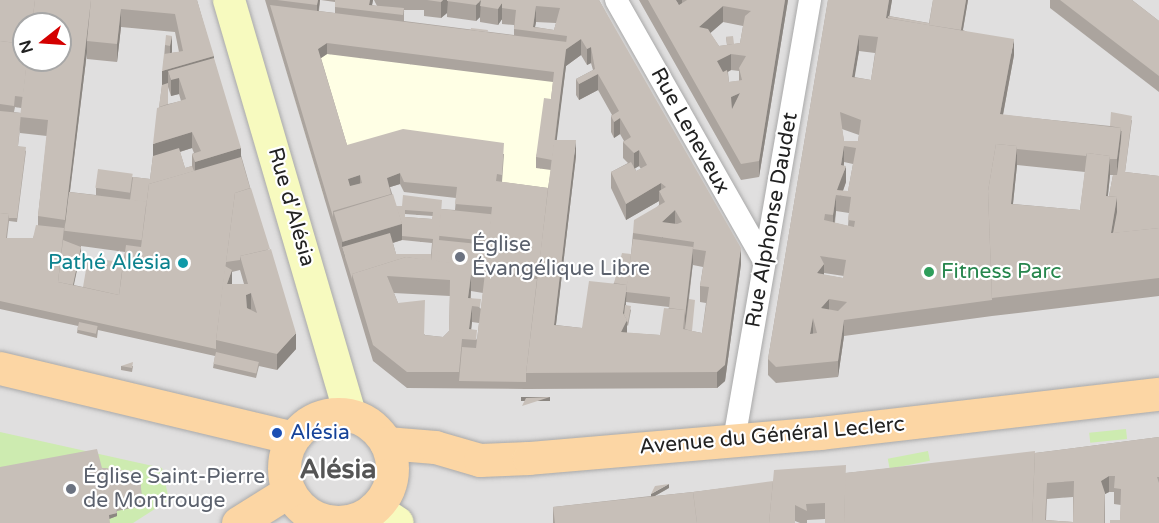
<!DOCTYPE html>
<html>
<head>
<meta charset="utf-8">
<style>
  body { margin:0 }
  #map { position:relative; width:1159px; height:523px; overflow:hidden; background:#f2efe9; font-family:"Varela Round",sans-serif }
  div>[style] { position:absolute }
  .residential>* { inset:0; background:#e0dfdf }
  .education>* { inset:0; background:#ffffe5 }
  .grass>* { inset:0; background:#cdebb0; transform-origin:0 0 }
  .roads { filter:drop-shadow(0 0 2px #a9a9a9) drop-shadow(0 0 2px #a9a9a9) }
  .minor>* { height:22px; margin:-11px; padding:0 11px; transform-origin:11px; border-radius:11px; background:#fff }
  .secondary>* { height:32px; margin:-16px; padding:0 16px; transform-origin:16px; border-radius:16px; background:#f7fabf }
  .primary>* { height:33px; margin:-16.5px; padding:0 16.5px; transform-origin:16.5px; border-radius:16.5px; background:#fcd6a4 }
  .primary>.ring { margin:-16.5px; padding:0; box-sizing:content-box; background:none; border:33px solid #fcd6a4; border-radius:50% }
  .wall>* { inset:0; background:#aba49e }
  .shaded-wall>* { inset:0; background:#8b8681; transform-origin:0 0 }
  .building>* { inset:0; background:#c7bfb8; transform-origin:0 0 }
  .dots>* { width:16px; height:16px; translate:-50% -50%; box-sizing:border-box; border:3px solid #fff; border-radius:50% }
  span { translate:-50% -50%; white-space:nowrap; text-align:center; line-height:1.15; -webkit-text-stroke:4.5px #fff; paint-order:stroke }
  .street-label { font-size:21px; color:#222 }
  .worship-label { font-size:21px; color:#5b616d }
  .left { translate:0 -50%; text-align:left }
  .culture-label { font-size:21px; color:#0d838f }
  .right { translate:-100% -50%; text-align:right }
  .leisure-label { font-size:21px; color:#27864d }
  .transit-label { font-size:21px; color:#164399 }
  .district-label { font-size:27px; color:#555; font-weight:700 }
  .north { position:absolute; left:12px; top:12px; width:60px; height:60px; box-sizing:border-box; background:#fff; border:2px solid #a7a7a7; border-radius:50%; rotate:253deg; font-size:16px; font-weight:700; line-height:24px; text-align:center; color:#222 }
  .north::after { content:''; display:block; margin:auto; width:21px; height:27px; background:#d40000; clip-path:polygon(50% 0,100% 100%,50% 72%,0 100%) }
</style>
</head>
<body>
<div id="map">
  <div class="residential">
    <i style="clip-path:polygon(evenodd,0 0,1159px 0,1159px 523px,0 523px,0 0,24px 24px,60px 24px,60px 60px,24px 60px,24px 24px)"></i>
  </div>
  <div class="education">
    <i style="clip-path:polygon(270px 15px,565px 66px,550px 191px,397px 175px,324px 197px)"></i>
  </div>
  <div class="grass">
    <i style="left:1126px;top:429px;width:10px;height:37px;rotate:84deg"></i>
    <i style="clip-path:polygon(0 432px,162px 468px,169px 500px,133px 523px,0 523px)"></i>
    <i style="left:928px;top:451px;width:10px;height:41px;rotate:79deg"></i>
  </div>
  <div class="roads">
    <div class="minor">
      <i style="left:616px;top:0;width:301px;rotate:60.4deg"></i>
      <i style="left:734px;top:440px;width:447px;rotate:-80.2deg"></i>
    </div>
    <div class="secondary">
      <i style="left:229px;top:0;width:431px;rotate:73.7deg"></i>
      <i style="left:375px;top:508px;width:27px;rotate:33deg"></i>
    </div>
    <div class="primary">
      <i style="left:0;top:368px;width:301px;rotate:13.4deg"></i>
      <i class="ring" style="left:284px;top:414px;width:75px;height:75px"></i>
      <i style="left:386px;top:443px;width:49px;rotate:4.7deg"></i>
      <i style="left:435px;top:447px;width:47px;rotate:16.1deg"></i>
      <i style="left:480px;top:460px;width:49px;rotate:-2.3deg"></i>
      <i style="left:529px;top:458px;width:292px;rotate:-4.9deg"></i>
      <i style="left:820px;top:433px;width:341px;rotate:-6.6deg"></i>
      <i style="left:238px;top:523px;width:60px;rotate:-32.1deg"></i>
    </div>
  </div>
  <div class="wall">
    <i style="clip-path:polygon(evenodd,0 0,197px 0,296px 349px,277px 370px,259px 366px,256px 378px,213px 368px,215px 356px,98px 330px,97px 338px,77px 333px,78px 326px,0 309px,0 0,121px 27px,175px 32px,179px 52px,171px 53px,172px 36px,165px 45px,162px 85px,150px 179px,133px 177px,96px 188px,96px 195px,70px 192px,87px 52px,87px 59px,117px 62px,121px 27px,0 0,168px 87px,171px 96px,179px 94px,181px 101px,168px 104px,168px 87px,0 0,15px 107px,21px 108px,21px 113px,14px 112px,15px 107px,0 0,20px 129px,20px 133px,47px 136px,38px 216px,38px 225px,33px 238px,7px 238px,9px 221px,17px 222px,26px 151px,18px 146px,20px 129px,0 0,192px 148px,194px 153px,192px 154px,192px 166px,185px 168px,180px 152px,192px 148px,0 0,81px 246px,125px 252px,123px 262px,83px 287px,74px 285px,81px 251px,81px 246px,0 0,240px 270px,244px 284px,232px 284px,232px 272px,240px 270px)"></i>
    <i style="clip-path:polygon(evenodd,265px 0,320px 0,319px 11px,335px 13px,335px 2px,321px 0,373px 0,372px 5px,377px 6px,374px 0,599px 0,741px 264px,725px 381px,717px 388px,526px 389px,407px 388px,373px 361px,265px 0,404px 10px,424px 10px,424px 16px,441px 18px,447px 13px,447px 17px,476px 21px,480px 17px,480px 22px,498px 25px,502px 19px,502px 24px,514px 25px,514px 35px,404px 21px,404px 10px,265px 0,536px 22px,556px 23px,554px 30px,535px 27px,536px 22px,265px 0,327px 54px,553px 82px,551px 99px,536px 157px,536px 168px,551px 170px,548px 188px,502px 182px,504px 154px,347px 145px,321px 58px,327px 54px,265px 0,581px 55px,587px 65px,591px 63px,593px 70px,576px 79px,576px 95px,579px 100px,598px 90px,612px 115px,611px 116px,611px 132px,614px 138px,620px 134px,624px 141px,623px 142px,623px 158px,628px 163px,611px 172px,611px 188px,626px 220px,659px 201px,659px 205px,633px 233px,631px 254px,614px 283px,582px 328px,556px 325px,576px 156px,556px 140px,566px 66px,581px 55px,265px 0,639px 166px,641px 169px,636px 171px,635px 168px,639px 166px,265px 0,400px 184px,404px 192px,456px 198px,455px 210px,396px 206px,390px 187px,400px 184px,265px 0,405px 214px,433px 216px,432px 219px,405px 217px,405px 214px,265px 0,402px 240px,432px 243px,431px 254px,396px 254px,393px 243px,402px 240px,265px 0,693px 262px,693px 265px,703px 267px,700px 286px,700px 302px,706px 303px,702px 333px,692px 331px,689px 299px,693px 262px,265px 0,471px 291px,483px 293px,481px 309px,471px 298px,471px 291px,265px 0,394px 293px,450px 296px,449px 331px,443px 337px,425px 335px,398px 303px,394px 293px,265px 0,626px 302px,669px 307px,660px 335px,627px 333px,627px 325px,628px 326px,631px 310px,626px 305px,626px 302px,265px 0,472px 322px,479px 323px,477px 340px,471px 329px,472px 322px)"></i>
    <i style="clip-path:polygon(evenodd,639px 0,788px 0,759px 177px,741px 180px,639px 0,723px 22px,743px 26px,740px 43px,734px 44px,726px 37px,727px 45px,719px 46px,710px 33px,723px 22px,639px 0,731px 70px,739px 71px,739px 81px,729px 82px,728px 72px,731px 70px)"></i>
    <i style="clip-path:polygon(evenodd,828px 0,892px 0,889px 16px,929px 23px,933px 0,968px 0,963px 30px,1014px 55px,1003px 115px,1110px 126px,1132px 120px,1125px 172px,1159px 176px,1159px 296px,992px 316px,844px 336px,838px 377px,776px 383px,768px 375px,768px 359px,828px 0,859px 51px,875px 53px,871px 80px,854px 77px,859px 51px,828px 0,842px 129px,859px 135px,858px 141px,844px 141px,842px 129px,828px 0,844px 162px,853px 164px,848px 191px,843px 191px,846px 182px,844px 166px,844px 162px,828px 0,1017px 165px,1085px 172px,1080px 210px,1013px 204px,1017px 165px,828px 0,1110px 175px,1113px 175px,1109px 196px,1108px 196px,1110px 175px,828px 0,836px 211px,849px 213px,848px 226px,835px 223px,836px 211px,828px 0,824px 273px,844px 276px,843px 278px,824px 275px,824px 273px)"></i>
    <i style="clip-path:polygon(1050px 0,1132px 0,1159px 21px,1159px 92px,1050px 8px)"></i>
    <i style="clip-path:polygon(121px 366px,133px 366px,132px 372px,121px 370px)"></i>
    <i style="clip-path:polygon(evenodd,1159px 437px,1159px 523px,1120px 520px,1121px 505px,1114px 504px,1114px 492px,1109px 492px,1105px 494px,1105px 523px,825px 523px,825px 519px,807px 520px,807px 523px,800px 523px,795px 521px,795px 523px,553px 523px,553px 507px,651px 496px,669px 488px,655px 496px,693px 492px,846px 473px,1035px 453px,1159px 437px,1073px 497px,1073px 522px,1046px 520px,1047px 499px,1073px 497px)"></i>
    <i style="clip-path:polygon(102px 468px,140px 472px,142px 506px,117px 511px,117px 516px,109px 519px)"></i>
  </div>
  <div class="shaded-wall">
    <i style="clip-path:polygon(91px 0,87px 41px,87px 52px,65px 231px,65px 220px)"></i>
    <i style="clip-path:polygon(318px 0,320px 0,317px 21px,317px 5px)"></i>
    <i style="clip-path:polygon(370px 0,373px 0,371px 11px,369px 5px)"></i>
    <i style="clip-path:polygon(443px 0,448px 0,447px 13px,441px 18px,441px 2px)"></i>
    <i style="clip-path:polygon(481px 0,480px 17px,476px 21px,476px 5px)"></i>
    <i style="clip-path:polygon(673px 0,682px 0,682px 5px,673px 11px)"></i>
    <i style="clip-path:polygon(785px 0,788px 0,759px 177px,759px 161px)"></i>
    <i style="clip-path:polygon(889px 0,892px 0,887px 30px,886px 18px)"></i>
    <i style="clip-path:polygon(966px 0,968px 0,960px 46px,960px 33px)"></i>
    <i style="clip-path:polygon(502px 3px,502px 19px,498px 25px,498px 9px)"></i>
    <i style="clip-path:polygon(536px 6px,536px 22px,534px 32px,533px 27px)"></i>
    <i style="clip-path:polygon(723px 6px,723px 22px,699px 43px,699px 27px)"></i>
    <i style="clip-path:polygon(121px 9px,121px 27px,117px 62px,117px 44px)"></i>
    <i style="clip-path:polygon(859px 35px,859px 51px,852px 93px,852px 77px)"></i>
    <i style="clip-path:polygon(172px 36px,172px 52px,170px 62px,170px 46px)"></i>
    <i style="clip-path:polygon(581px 39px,581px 55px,566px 66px,553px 170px,553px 160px,565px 50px)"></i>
    <i style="clip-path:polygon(1014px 39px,1014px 55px,1000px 130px,1000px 114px)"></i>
    <i style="clip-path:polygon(327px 43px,327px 54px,318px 60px,318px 49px)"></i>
    <i style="clip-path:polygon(591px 47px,591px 63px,587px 65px,587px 49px)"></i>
    <i style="clip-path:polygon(731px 54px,731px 70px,717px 77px,717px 61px)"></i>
    <i style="clip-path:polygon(214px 56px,214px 74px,179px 78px,179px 94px,171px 96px,171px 80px,168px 71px,168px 87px,162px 89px,162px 71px)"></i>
    <i style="clip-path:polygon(598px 74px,598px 90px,579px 100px,579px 84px)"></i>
    <i style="clip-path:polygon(740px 93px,731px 113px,731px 97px)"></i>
    <i style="clip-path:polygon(620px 118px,620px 134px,614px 138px,614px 122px)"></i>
    <i style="clip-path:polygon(1121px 128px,1121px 144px,1117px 175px,1117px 159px)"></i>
    <i style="clip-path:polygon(192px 132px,192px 148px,153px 160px,153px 144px)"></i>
    <i style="clip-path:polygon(576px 140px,576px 156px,554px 341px,554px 325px)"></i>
    <i style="clip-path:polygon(844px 146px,844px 162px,842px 177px,846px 166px,846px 182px,841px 196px,837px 190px)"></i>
    <i style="clip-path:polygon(1017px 146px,1017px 165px,1011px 222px,1011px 204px)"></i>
    <i style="clip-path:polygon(241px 148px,241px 165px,195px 178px,195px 162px)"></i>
    <i style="clip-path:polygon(639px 150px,639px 166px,634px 169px,634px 153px)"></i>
    <i style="clip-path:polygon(1110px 156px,1110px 175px,1106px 211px,1106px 196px)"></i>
    <i style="clip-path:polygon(400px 173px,400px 184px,387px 188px,387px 178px)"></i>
    <i style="clip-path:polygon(360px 175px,360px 186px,348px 189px,348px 179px)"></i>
    <i style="clip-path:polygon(661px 183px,661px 194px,659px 191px,659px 201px,626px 220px,626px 204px)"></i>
    <i style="clip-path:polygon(836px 195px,836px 211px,833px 231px,833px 215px)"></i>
    <i style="clip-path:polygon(1117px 197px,1117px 215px,1111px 248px,1111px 233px)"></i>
    <i style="clip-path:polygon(675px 210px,675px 226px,662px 238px,662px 222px)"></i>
    <i style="clip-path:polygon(402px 224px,402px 240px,345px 257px,342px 247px,342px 258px,342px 242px)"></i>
    <i style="clip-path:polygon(81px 247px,81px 251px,72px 292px,72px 288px)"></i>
    <i style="clip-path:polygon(741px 248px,741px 264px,725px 381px,717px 388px,717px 372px)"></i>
    <i style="clip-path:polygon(693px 252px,693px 262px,685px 326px,685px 316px)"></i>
    <i style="clip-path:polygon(824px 264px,824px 280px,817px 273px)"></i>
    <i style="clip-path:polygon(232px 270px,232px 286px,227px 284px)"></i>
    <i style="clip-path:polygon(471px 275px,471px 291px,468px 314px,468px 298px)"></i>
    <i style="clip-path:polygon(627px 285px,626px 302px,623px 329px,623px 313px)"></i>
    <i style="clip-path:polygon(251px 293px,251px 309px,246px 311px,246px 295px)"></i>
    <i style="clip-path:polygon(829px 299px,829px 315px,821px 308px)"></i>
    <i style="clip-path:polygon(472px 306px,472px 322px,470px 339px,469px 329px)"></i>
    <i style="clip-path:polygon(813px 318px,813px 334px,810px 334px)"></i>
    <i style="clip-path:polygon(627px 320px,627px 336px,621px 332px)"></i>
    <i style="clip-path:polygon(844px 320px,844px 336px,838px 377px,838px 361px)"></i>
    <i style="clip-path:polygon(296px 333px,296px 349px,277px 370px,277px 354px)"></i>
    <i style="left:550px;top:397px;width:4px;height:29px;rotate:90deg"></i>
    <i style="clip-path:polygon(1109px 476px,1109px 492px,1105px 494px,1104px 523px,1101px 481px)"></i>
    <i style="clip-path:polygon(669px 484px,669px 488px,651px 498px,651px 494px)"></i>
    <i style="clip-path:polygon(117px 513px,117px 516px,109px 519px,109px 515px)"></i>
  </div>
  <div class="building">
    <i style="clip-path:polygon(0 0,35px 0,32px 24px,24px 24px,24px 44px,0 41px)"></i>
    <i style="clip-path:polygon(35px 0,91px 0,65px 220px,38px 216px,48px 120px,20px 117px,27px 60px,60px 60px,60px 24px,32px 24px)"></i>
    <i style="clip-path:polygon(91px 0,197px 0,214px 56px,162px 71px,164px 54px,183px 51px,175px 14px,121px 9px,117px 44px,87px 41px)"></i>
    <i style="clip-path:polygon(277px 0,318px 0,317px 5px)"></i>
    <i style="clip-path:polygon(335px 0,370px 0,369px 5px,404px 8px,403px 15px,335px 7px)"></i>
    <i style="clip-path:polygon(427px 0,443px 0,441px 2px)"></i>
    <i style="clip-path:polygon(evenodd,447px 0,599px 0,741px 248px,725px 365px,717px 372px,526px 373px,554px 140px,576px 140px,554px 325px,582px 328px,589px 281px,627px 285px,623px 313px,627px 320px,621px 332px,660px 335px,664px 308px,685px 310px,683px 329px,702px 333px,709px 287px,700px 286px,706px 251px,693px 249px,694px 242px,633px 233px,634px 220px,665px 202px,659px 191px,666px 187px,661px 183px,626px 204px,611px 172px,631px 162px,636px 171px,647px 165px,639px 150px,634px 153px,623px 142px,631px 137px,620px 118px,614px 122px,611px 116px,619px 111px,598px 74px,579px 84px,576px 79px,595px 69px,591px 47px,587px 49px,581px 39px,565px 50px,567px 36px,514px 29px,516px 10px,502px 8px,502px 3px,498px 9px,480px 6px,481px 0,476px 5px,447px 1px,447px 0,536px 6px,560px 8px,554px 30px,533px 27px,536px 6px,447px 0,675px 210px,682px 222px,677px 224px,662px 222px,675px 210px)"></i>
    <i style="clip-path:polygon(evenodd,648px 0,676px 0,679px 5px,687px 0,785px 0,759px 161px,741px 164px,648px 0,723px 6px,751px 11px,745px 16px,740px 43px,719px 46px,708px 29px,699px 27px,723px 6px,648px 0,731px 54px,746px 56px,739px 68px,742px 80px,729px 82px,727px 70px,723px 72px,717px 61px,731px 54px,648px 0,740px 93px,732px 109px,731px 97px,740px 93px)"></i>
    <i style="clip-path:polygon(evenodd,828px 0,889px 0,886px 18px,1014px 39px,1000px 114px,1121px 128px,1117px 159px,1110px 159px,1110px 156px,1087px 153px,1086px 156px,1017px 149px,1017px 146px,996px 144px,988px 191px,992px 300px,844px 320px,838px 361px,776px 367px,768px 359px,828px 0,859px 35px,878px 37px,871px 80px,852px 77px,859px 35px,828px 0,840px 112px,861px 120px,858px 141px,844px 141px,840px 112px,828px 0,844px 146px,856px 148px,848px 191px,837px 190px,846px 166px,841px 165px,844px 146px,828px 0,836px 195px,851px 197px,848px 220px,855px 221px,854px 227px,824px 220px,825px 214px,833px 215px,836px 195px,828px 0,820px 256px,846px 260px,843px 278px,817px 273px,824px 264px,820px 256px,828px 0,829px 299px,847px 302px,838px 311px,821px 308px,829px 299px,828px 0,813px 318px,817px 333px,810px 334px,813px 318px)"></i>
    <i style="clip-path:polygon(933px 0,966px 0,961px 30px,929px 25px)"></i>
    <i style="clip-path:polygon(1060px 0,1132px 0,1159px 21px,1159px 76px)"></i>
    <i style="clip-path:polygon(evenodd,270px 5px,567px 42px,565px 58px,552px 160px,536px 157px,544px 98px,551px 99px,554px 72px,327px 43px,318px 49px,347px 145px,403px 129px,504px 143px,502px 175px,497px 174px,496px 181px,548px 188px,538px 276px,485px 270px,492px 207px,455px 204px,457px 187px,404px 182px,400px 173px,387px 178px,391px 194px,333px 211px,333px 217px,270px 5px,360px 175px,362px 183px,350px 186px,348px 179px,360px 175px)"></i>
    <i style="left:888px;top:16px;width:42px;height:2px;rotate:10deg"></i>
    <i style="left:471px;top:28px;width:17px;height:2px;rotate:7deg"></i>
    <i style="clip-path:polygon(166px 35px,172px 36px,170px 46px,165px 45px)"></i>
    <i style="left:733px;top:36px;width:8px;height:7px;rotate:83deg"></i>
    <i style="clip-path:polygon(0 41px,24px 44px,24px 60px,27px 60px,23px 97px,15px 96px,14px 106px,0 104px)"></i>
    <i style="clip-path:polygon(214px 58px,241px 148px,195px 162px,192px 154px,201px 151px,192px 132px,153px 144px,157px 108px,186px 99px,179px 78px,171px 80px,168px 71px)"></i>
    <i style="clip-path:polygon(168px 83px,168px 104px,159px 107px,162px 85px)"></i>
    <i style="clip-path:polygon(0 111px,21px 113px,18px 146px,26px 147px,17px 218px,9px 218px,9px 214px,0 213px)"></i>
    <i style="clip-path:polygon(1111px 112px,1132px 116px,1125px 172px,1159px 176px,1159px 228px,1113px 233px,1117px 212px,1117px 197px,1109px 196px,1113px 175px,1117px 175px,1122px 131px,1121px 131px,1121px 128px,1110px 126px)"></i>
    <i style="clip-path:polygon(996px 144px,1017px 146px,1011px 204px,1080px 210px,1087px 153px,1110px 156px,1106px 196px,1117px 197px,1111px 233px,1159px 228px,1159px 278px,992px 298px,988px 191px)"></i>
    <i style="clip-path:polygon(179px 148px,185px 168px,192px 166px,194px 171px,149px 184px,146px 207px,146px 202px,130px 200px,133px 177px,150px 179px,153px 156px)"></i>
    <i style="clip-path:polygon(241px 157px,250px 188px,235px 193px,216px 340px,216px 349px,0 301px,0 213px,9px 214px,6px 238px,33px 238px,36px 225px,64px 228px,58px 282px,119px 295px,126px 245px,141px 247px,149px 184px)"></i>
    <i style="left:98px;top:169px;width:35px;height:19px;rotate:8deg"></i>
    <i style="clip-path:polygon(251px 188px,270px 249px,240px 256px,240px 260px,226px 262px,235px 193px)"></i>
    <i style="left:69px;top:192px;width:78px;height:39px;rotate:7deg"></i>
    <i style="left:393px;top:194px;width:31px;height:62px;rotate:73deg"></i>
    <i style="clip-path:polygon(evenodd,403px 195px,442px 200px,439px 240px,488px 245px,485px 276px,485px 267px,431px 261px,433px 239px,402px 236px,402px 224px,396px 206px,402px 206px,403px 195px,405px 210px,433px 212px,432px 219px,405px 217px,405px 210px)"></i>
    <i style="left:441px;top:209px;width:51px;height:27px;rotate:6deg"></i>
    <i style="clip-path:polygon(390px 233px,396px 254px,431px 254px,431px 261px,406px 257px,352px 274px,352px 279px,342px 247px)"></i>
    <i style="clip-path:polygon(633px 239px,693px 247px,685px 316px,685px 310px,669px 308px,670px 297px,626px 292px)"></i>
    <i style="clip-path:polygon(63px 240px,81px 247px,73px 285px,58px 282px)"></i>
    <i style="clip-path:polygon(evenodd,271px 249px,296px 333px,277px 354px,216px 340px,225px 266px,232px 270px,227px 284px,248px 284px,240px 256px,271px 249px,251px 293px,257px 313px,247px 308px,246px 295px,251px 293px)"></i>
    <i style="clip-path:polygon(622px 253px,631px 254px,627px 289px,627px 285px,614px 283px)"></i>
    <i style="clip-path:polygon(evenodd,406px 257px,485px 267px,483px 277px,471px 275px,468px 298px,481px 299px,480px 307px,472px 306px,469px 329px,477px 330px,476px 340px,462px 339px,459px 372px,407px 372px,373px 345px,352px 274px,406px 257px,387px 276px,450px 280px,449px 331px,443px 337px,424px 335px,425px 300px,398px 303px,387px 276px)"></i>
    <i style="clip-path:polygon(88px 258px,123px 262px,119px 295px,83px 287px)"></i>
    <i style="clip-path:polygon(485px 273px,537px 279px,526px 373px,526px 382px,459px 381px,462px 347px,476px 348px)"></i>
    <i style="clip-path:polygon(689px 299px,695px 300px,692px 331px,685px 329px)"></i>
    <i style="clip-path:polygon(625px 305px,631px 306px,628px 322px,626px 321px,627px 320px,624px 315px)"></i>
    <i style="left:79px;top:322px;width:19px;height:8px;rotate:12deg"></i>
    <i style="left:216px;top:352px;width:44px;height:12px;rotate:13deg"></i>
    <i style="clip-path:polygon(133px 362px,132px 368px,121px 366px)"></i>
    <i style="clip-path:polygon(550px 397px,522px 406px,526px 398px)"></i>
    <i style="clip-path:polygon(evenodd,1159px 437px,1159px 477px,1157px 477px,1159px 483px,1159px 523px,1110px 523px,1110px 520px,1120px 520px,1121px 489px,1114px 488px,1115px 476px,1109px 476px,1101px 481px,1105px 493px,1104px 523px,1032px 523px,1035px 453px,1159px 437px,1074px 481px,1073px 522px,1045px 520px,1047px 483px,1074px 481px)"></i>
    <i style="clip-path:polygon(97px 449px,102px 468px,140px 472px,142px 502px,116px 507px,117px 513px,109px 515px,110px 523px,0 523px,0 467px)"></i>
    <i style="clip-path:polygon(1035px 451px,1032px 523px,844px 523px,845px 473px)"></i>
    <i style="clip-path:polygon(846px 465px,844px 523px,825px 523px,825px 503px,806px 504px,807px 511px,795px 505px,795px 523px,769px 523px,774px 470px)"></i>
    <i style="clip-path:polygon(773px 481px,769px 523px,697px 523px,693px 492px)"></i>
    <i style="clip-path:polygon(669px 484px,651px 494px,655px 486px)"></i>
    <i style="clip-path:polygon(693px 492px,697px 523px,555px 523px,553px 507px)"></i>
  </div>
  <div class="dots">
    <i style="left:460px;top:257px;background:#6b7280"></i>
    <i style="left:183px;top:263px;background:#0f9aa8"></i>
    <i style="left:929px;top:272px;background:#2e9e5b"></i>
    <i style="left:277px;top:433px;background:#1a4fb4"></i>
    <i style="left:71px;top:489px;background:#6b7280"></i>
  </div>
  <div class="street-label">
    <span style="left:690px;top:131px;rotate:61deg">Rue Leneveux</span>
    <span style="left:291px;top:207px;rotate:74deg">Rue d'Alésia</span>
    <span style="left:772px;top:220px;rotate:-80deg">Rue Alphonse Daudet</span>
    <span style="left:772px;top:436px;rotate:-5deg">Avenue du Général Leclerc</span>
  </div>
  <div class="worship-label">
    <span class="left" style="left:472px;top:257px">Église<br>Évangélique Libre</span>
    <span class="left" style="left:83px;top:489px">Église Saint-Pierre<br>de Montrouge</span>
  </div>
  <div class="culture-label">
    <span class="right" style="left:171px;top:263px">Pathé Alésia</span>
  </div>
  <div class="leisure-label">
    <span class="left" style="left:941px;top:272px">Fitness Parc</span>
  </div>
  <div class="transit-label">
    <span class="left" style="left:290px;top:433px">Alésia</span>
  </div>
  <div class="district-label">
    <span style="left:338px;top:470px">Alésia</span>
  </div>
  <div class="north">N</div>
</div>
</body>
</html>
